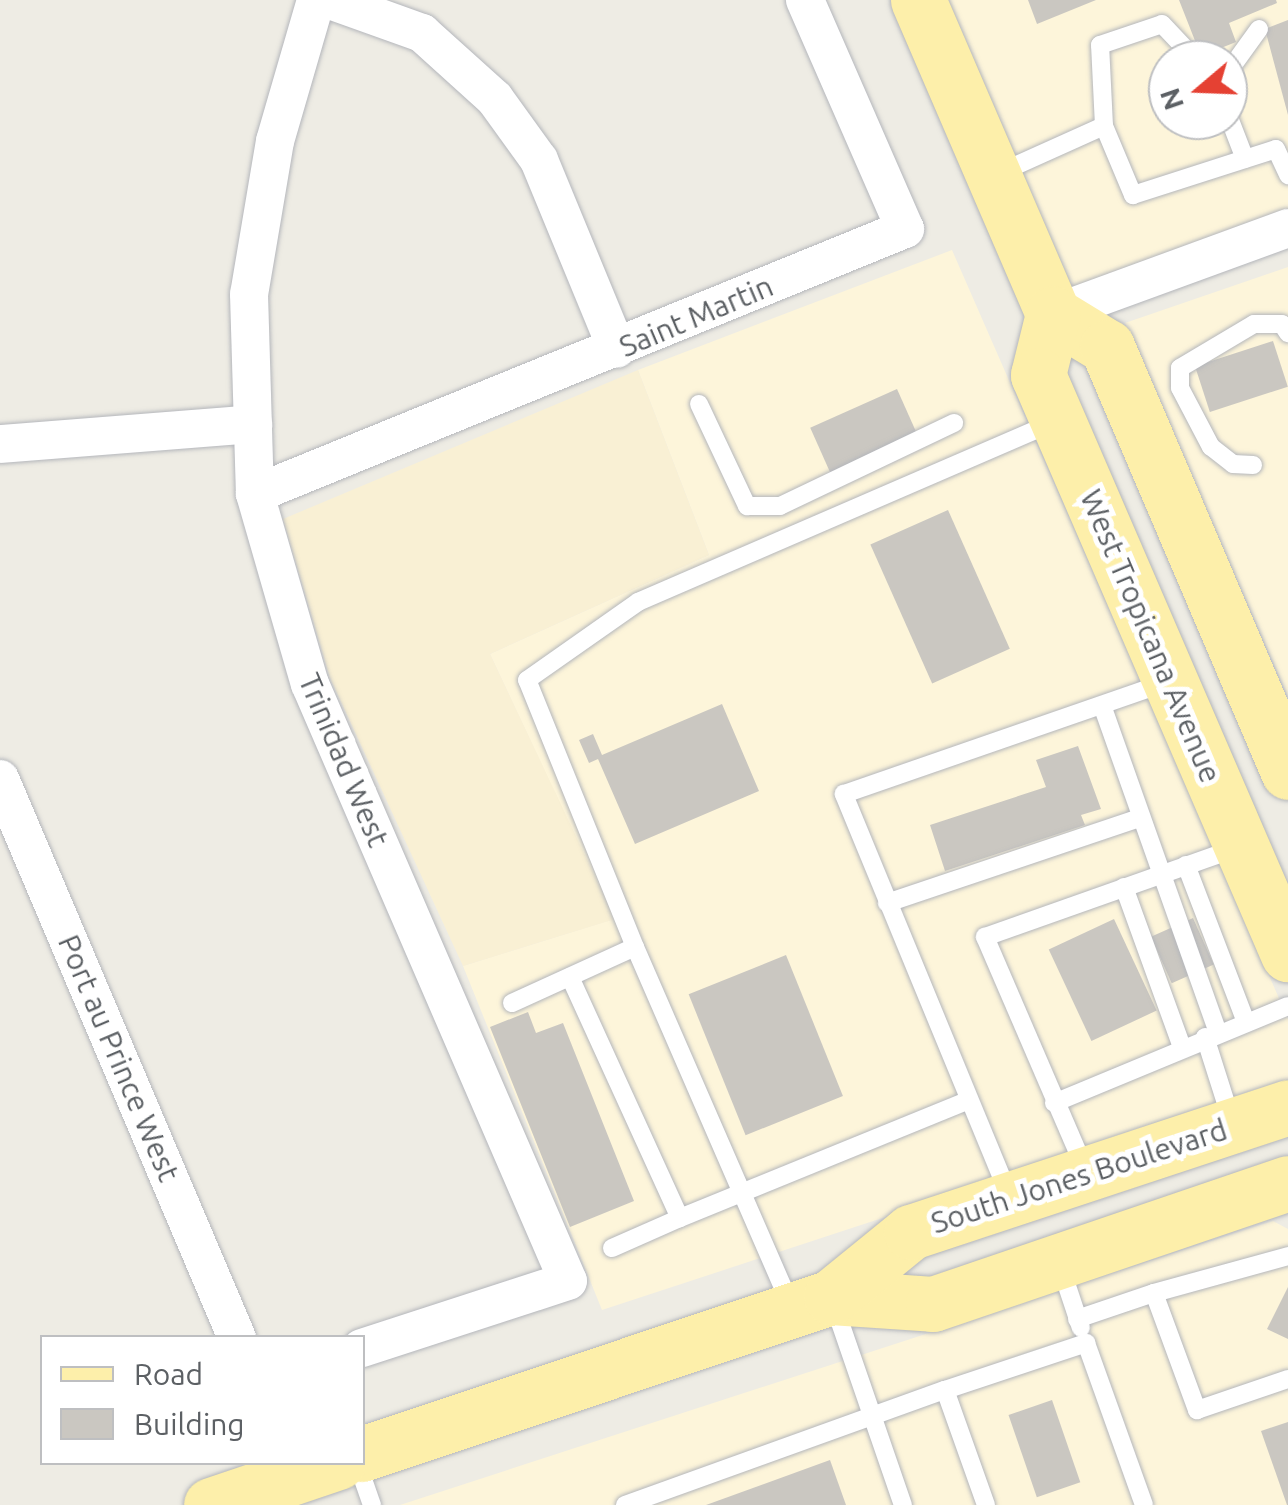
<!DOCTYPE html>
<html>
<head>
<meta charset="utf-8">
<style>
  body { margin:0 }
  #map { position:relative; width:1288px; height:1505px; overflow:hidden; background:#eeece4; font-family:Ubuntu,sans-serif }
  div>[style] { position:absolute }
  .commercial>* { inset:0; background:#fdf5da }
  .sand>* { inset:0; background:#f9f0d4 }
  .building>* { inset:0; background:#cac7c1; transform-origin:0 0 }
  .roads { filter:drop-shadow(0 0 2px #b4b6bb) drop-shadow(0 0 2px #b4b6bb) }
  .service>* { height:18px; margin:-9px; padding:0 9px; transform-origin:9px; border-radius:9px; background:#fff }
  .minor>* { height:38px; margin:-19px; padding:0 19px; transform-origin:19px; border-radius:19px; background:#fff }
  .primary>* { height:55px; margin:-27.5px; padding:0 27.5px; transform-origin:27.5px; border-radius:27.5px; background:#fdefaa }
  span { translate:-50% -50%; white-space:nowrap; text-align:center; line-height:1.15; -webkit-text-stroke:10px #fff; paint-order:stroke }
  .street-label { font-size:30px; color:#5c6064 }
  .legend { position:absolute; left:40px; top:1335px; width:325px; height:130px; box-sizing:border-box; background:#fff; border:2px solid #bebfc1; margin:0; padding:12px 18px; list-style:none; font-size:30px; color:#5c6064 }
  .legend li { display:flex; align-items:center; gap:20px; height:50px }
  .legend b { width:50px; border:2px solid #bebfc1 }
  .north { position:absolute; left:1148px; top:40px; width:100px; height:100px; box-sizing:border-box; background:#fff; border:2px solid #bebfc1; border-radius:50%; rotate:251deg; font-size:28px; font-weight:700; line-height:40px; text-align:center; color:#5c6064 }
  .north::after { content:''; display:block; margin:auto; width:35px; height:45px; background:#e54133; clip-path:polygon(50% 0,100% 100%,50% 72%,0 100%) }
</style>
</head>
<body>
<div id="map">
  <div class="commercial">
    <i style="clip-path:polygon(evenodd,921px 0,1288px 0,1288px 228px,1052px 308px,921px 0,1168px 60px,1228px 60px,1228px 120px,1168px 120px,1168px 60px)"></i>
    <i style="clip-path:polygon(952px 250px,1288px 1019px,1288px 1085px,602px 1310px,463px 966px,614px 919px,490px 654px,709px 555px,638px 370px)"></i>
    <i style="clip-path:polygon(1288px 267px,1288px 696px,1125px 323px)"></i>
    <i style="clip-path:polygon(1273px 1221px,1288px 1229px,1288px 1505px,400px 1505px)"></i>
  </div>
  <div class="sand">
    <i style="clip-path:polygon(638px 370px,709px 555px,490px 654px,615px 919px,463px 966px,330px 678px,283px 519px)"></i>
  </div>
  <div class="building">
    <i style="clip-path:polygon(1028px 0,1096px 0,1037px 24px)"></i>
    <i style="clip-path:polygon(1179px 0,1276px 0,1277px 3px,1229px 23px,1236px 42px,1201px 56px)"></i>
    <i style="clip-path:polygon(1288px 20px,1288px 115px,1265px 29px)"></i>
    <i style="left:1273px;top:341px;width:48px;height:82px;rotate:72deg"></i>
    <i style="left:897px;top:389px;width:51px;height:95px;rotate:66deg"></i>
    <i style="left:948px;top:510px;width:152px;height:85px;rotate:66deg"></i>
    <i style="clip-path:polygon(722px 704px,759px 791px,635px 844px,598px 759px,589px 763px,579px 740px,593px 734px,602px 755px)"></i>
    <i style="clip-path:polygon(1078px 746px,1101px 809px,1081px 815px,1085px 825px,945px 871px,930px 825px,1046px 787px,1036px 760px)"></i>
    <i style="left:1193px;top:918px;width:51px;height:46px;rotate:66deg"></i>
    <i style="left:1114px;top:919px;width:101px;height:72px;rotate:65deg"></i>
    <i style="left:786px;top:955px;width:152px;height:105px;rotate:68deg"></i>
    <i style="clip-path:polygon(528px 1012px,536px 1033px,563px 1023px,634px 1201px,570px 1227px,490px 1027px)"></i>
    <i style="clip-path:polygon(1288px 1287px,1288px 1339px,1267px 1329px)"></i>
    <i style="left:1052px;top:1400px;width:87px;height:46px;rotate:71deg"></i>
    <i style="clip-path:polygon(1288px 1422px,1288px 1505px,1287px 1505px,1261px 1431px)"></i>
    <i style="clip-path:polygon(830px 1460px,846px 1505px,706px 1505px)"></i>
  </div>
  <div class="roads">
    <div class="service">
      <i style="left:1228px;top:72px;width:53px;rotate:-54.2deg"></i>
      <i style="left:1228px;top:115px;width:47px;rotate:68.9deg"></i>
      <i style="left:1104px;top:126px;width:81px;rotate:-92.8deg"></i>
      <i style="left:1100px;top:45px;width:65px;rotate:-18.7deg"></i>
      <i style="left:1162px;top:24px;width:50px;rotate:46.6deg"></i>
      <i style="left:997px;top:174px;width:117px;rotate:-24.2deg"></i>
      <i style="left:1104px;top:126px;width:75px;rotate:67.2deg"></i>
      <i style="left:1133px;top:195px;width:150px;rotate:-17.8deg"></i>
      <i style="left:1276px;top:149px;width:29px;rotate:65deg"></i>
      <i style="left:699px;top:404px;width:113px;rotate:64.8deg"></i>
      <i style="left:747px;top:506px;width:33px"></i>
      <i style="left:780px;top:506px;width:193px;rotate:-25.5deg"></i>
      <i style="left:1253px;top:465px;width:20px;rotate:-177deg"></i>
      <i style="left:1233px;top:464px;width:28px;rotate:-142deg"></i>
      <i style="left:1211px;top:447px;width:67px;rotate:-117.7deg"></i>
      <i style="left:1180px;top:388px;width:20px;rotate:-90deg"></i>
      <i style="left:1180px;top:368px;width:86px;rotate:-30.7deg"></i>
      <i style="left:1254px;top:324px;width:28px"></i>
      <i style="left:1282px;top:324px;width:11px;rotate:56deg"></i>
      <i style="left:1103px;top:708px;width:344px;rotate:70.5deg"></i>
      <i style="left:1186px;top:865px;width:168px;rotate:69.1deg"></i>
      <i style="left:1124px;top:887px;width:170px;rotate:70.1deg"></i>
      <i style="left:887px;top:903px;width:266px;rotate:-18.6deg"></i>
      <i style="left:635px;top:947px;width:288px;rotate:-112deg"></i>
      <i style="left:527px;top:680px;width:136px;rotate:-35.1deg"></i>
      <i style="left:638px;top:602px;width:450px;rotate:-23.4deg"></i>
      <i style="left:570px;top:977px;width:265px;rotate:65.5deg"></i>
      <i style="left:680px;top:1218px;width:310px;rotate:-22.2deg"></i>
      <i style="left:512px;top:1003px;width:135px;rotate:-24.5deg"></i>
      <i style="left:635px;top:947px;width:391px;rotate:66.5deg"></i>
      <i style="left:1205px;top:1037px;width:89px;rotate:72.4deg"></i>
      <i style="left:1054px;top:1103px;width:253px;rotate:-22.5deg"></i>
      <i style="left:1085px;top:1169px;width:253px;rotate:-113.3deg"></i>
      <i style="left:985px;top:937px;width:266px;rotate:-19.5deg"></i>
      <i style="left:1009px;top:1195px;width:434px;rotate:-112.4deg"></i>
      <i style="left:844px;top:794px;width:340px;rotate:-19.1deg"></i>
      <i style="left:612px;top:1248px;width:74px;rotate:-23.8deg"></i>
      <i style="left:1061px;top:1268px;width:63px;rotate:71.6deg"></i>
      <i style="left:1154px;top:1293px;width:139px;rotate:-15.4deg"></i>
      <i style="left:833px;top:1302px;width:215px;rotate:71deg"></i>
      <i style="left:1077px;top:1319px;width:81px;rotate:-18.7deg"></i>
      <i style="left:1154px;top:1293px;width:125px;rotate:69.8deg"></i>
      <i style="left:1197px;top:1410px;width:96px;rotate:-18.8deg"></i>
      <i style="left:357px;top:1462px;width:46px;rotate:70.8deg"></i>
      <i style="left:625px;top:1505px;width:340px;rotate:-19.8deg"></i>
      <i style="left:986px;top:1505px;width:122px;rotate:-109.6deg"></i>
      <i style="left:945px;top:1390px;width:149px;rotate:-18.4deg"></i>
      <i style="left:1086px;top:1343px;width:172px;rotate:70.3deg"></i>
    </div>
    <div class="minor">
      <i style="left:316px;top:0;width:147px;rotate:106.2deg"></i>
      <i style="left:275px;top:141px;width:155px;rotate:99.6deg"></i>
      <i style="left:249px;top:294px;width:200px;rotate:88.3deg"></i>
      <i style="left:255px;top:494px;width:198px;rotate:73.9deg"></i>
      <i style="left:310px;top:684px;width:650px;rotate:66.63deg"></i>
      <i style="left:568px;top:1281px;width:217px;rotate:162deg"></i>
      <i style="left:330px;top:0;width:98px;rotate:19.7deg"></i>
      <i style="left:422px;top:33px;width:98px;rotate:42.1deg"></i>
      <i style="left:495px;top:99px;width:75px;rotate:54.2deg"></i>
      <i style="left:539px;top:160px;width:204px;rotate:67.6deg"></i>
      <i style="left:1053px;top:314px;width:250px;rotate:-20.1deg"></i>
      <i style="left:0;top:444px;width:254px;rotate:-4.5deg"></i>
      <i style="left:255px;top:494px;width:702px;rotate:-22.18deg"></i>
      <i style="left:905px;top:229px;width:250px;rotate:-113.6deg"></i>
      <i style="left:0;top:779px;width:607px;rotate:67.02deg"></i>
    </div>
    <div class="primary">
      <i style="left:918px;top:0;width:342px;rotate:66.7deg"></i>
      <i style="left:1053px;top:314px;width:63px;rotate:31.4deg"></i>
      <i style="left:1107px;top:347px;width:462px;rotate:66.9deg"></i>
      <i style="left:1053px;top:314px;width:63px;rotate:103.8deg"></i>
      <i style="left:1038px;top:375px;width:631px;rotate:66.65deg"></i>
      <i style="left:831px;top:1297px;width:102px;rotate:3.9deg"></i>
      <i style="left:933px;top:1304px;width:375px;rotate:-18.8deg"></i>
      <i style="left:362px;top:1454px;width:495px;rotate:-18.5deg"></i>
      <i style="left:831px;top:1297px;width:103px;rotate:-39.1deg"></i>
      <i style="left:911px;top:1232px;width:397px;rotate:-18.3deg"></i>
      <i style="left:211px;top:1505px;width:134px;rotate:-18.7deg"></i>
    </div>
  </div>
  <div class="street-label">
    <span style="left:696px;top:316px;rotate:-23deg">Saint Martin</span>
    <span style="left:1151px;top:636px;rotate:67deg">West Tropicana Avenue</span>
    <span style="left:344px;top:760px;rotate:67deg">Trinidad West</span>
    <span style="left:119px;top:1058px;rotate:67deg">Port au Prince West</span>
    <span style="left:1079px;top:1176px;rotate:-18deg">South Jones Boulevard</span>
  </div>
  <ul class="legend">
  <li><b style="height:12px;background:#fdefaa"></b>Road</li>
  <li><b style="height:28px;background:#cac7c1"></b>Building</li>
  </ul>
  <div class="north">N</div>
</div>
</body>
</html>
